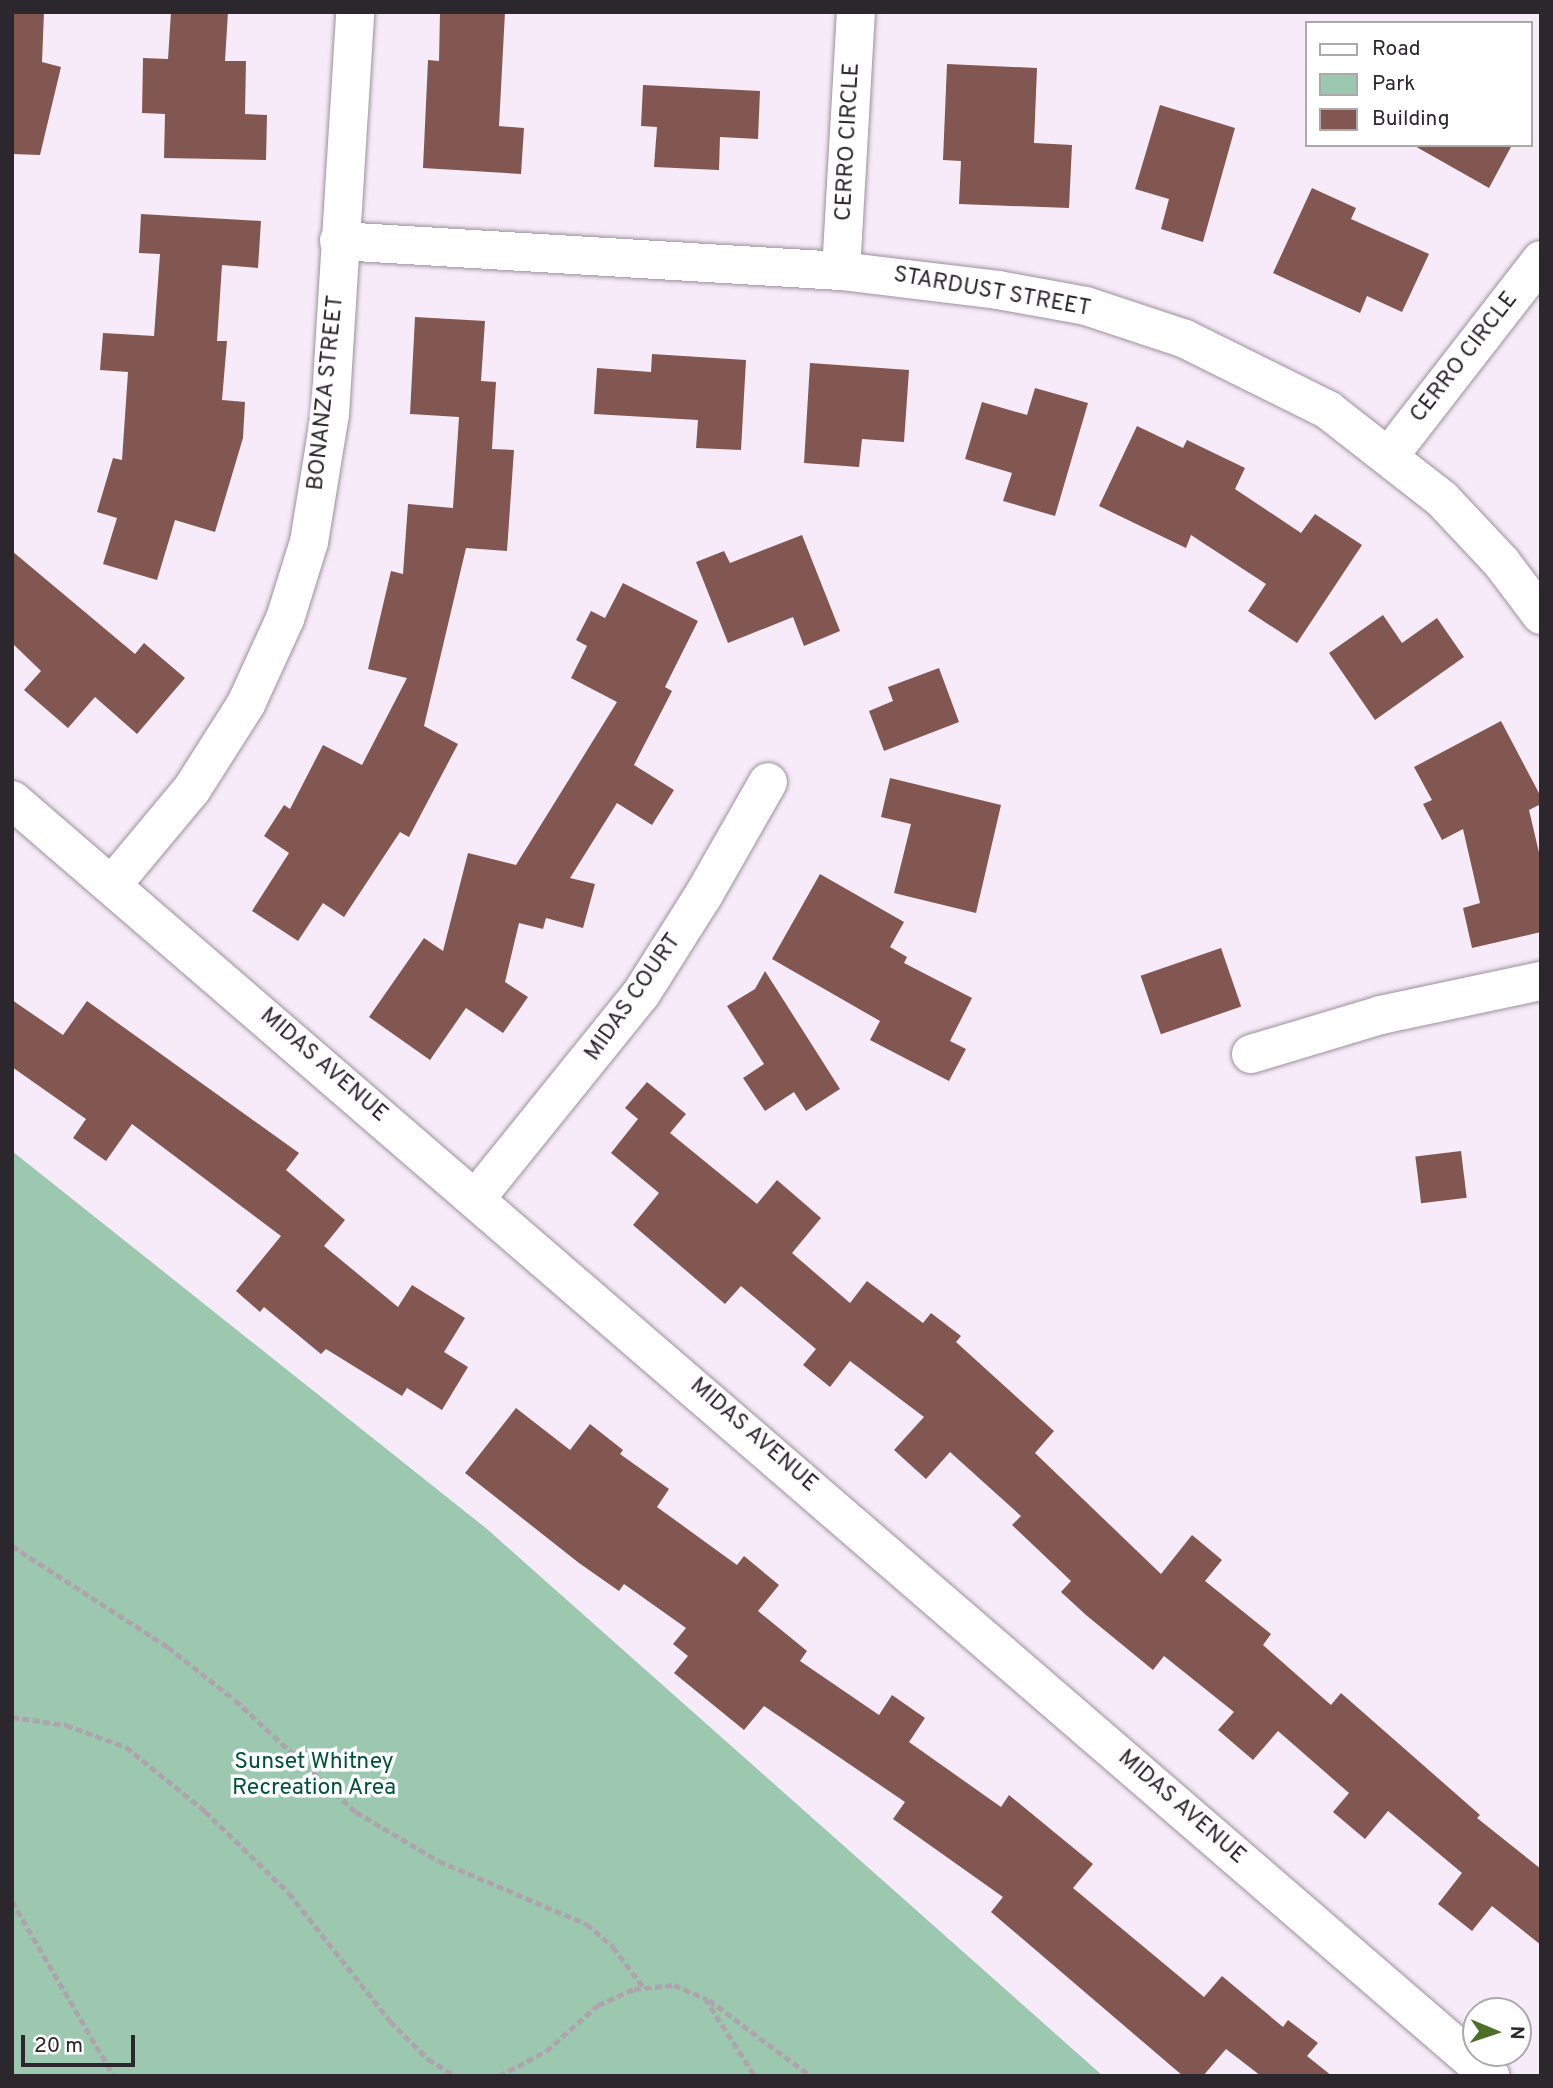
<!DOCTYPE html>
<html>
<head>
<meta charset="utf-8">
<style>
  body { margin:0 }
  #map { position:relative; width:1553px; height:2088px; overflow:hidden; background:#f8ebf9; font-family:Overpass,sans-serif }
  div>[style] { position:absolute }
  .green>* { inset:0; background:#9dc8b0 }
  .building>* { inset:0; background:#835751; transform-origin:0 0 }
  .path>* { height:4.5px; margin-top:-2.25px; transform-origin:0; background:repeating-linear-gradient(90deg,#aea4ae 0 7px,transparent 0 10.5px) }
  .roads { filter:drop-shadow(0 0 2px #9c919d) drop-shadow(0 0 2px #9c919d) }
  .minor>* { height:38px; margin:-19px; padding:0 19px; transform-origin:19px; border-radius:19px; background:#fff }
  span { translate:-50% -50%; white-space:nowrap; text-align:center; line-height:1.15; -webkit-text-stroke:7px #fff; paint-order:stroke }
  .street-label { font-size:23px; color:#2c272c }
  .park-label { font-size:23px; color:#005436 }
  .frame { position:absolute; inset:0; border:14px solid #2c272c; pointer-events:none }
  .legend { position:absolute; left:1305px; top:21px; width:228px; height:126px; box-sizing:border-box; background:#fff; border:2px solid #aba9ab; margin:0; padding:9px 12px; list-style:none; font-size:21px; color:#2c272c }
  .legend li { display:flex; align-items:center; gap:14px; height:35px }
  .legend b { width:35px; border:2px solid #aba9ab }
  .north { position:absolute; left:1462px; top:1997px; width:70px; height:70px; box-sizing:border-box; background:#fff; border:2px solid #aba9ab; border-radius:50%; rotate:92deg; font-size:19px; font-weight:700; line-height:28px; text-align:center; color:#2c272c }
  .north::after { content:''; display:block; margin:auto; width:24px; height:32px; background:#4d6f27; clip-path:polygon(50% 0,100% 100%,50% 72%,0 100%) }
  .scale { position:absolute; left:21px; top:2035px; width:114px; height:32px; box-sizing:border-box; border:4px solid #2c272c; border-top:0; padding-left:9px; font-size:21px; line-height:24px; white-space:nowrap; color:#2c272c; -webkit-text-stroke:5px #fff; paint-order:stroke }
</style>
</head>
<body>
<div id="map">
  <div class="green">
    <i style="clip-path:polygon(12px 1151px,487px 1529px,1103px 2076px,12px 2076px)"></i>
  </div>
  <div class="building">
    <i style="clip-path:polygon(12px 12px,44px 12px,42px 62px,61px 67px,40px 155px,12px 154px)"></i>
    <i style="clip-path:polygon(171px 12px,228px 12px,225px 61px,246px 61px,245px 114px,267px 115px,266px 160px,164px 158px,165px 114px,142px 113px,143px 58px,168px 59px)"></i>
    <i style="clip-path:polygon(440px 12px,505px 12px,499px 126px,524px 128px,521px 174px,423px 168px,428px 60px,439px 61px)"></i>
    <i style="clip-path:polygon(947px 64px,1037px 68px,1034px 143px,1072px 145px,1069px 208px,959px 204px,961px 161px,943px 160px)"></i>
    <i style="clip-path:polygon(643px 85px,760px 91px,758px 139px,720px 137px,719px 170px,654px 167px,657px 127px,641px 126px)"></i>
    <i style="clip-path:polygon(1160px 105px,1235px 128px,1203px 242px,1161px 229px,1169px 199px,1135px 189px)"></i>
    <i style="clip-path:polygon(1413px 145px,1512px 145px,1489px 188px)"></i>
    <i style="clip-path:polygon(1312px 188px,1356px 208px,1351px 219px,1429px 254px,1402px 312px,1367px 296px,1360px 313px,1273px 273px)"></i>
    <i style="clip-path:polygon(141px 214px,261px 221px,258px 268px,222px 265px,217px 341px,227px 341px,222px 400px,245px 402px,243px 438px,215px 532px,175px 520px,157px 580px,103px 564px,117px 518px,97px 512px,113px 458px,122px 460px,128px 372px,100px 370px,103px 333px,154px 336px,160px 254px,139px 253px)"></i>
    <i style="clip-path:polygon(415px 317px,485px 321px,481px 381px,496px 382px,492px 449px,514px 450px,507px 551px,466px 548px,424px 726px,458px 744px,409px 837px,400px 832px,344px 917px,323px 903px,298px 941px,252px 911px,289px 853px,264px 836px,284px 805px,290px 809px,323px 745px,362px 765px,407px 678px,368px 669px,391px 571px,403px 574px,408px 504px,453px 508px,459px 417px,410px 414px)"></i>
    <i style="clip-path:polygon(652px 354px,746px 360px,741px 450px,696px 448px,698px 420px,594px 414px,597px 368px,651px 372px)"></i>
    <i style="clip-path:polygon(810px 363px,909px 370px,904px 442px,862px 439px,859px 467px,804px 463px)"></i>
    <i style="clip-path:polygon(1035px 388px,1088px 403px,1055px 516px,1003px 501px,1012px 473px,965px 459px,982px 402px,1027px 415px)"></i>
    <i style="clip-path:polygon(1137px 426px,1183px 448px,1187px 440px,1245px 468px,1235px 489px,1301px 533px,1315px 514px,1362px 545px,1297px 643px,1248px 611px,1266px 584px,1191px 535px,1186px 548px,1099px 506px)"></i>
    <i style="clip-path:polygon(802px 535px,840px 631px,804px 646px,793px 617px,728px 643px,696px 562px,724px 551px,730px 563px)"></i>
    <i style="clip-path:polygon(12px 551px,135px 654px,144px 643px,185px 678px,137px 734px,95px 697px,68px 728px,24px 690px,41px 671px,12px 643px)"></i>
    <i style="clip-path:polygon(623px 583px,698px 621px,665px 687px,672px 691px,634px 765px,674px 790px,652px 825px,617px 803px,570px 878px,595px 884px,583px 928px,546px 918px,543px 929px,519px 923px,505px 982px,528px 997px,503px 1033px,466px 1008px,430px 1060px,369px 1017px,424px 938px,443px 951px,468px 853px,516px 865px,617px 702px,571px 678px,587px 646px,576px 640px,591px 611px,605px 618px)"></i>
    <i style="clip-path:polygon(1383px 615px,1402px 643px,1437px 618px,1464px 657px,1375px 720px,1329px 653px)"></i>
    <i style="clip-path:polygon(939px 668px,959px 722px,884px 751px,869px 711px,893px 701px,888px 687px)"></i>
    <i style="clip-path:polygon(1501px 721px,1541px 797px,1541px 804px,1529px 810px,1541px 861px,1541px 932px,1472px 948px,1463px 908px,1480px 903px,1463px 829px,1442px 840px,1423px 804px,1432px 800px,1414px 767px)"></i>
    <i style="clip-path:polygon(890px 778px,1001px 805px,976px 913px,894px 893px,911px 824px,881px 817px)"></i>
    <i style="clip-path:polygon(820px 874px,904px 922px,890px 947px,907px 957px,904px 963px,972px 998px,950px 1041px,966px 1049px,949px 1081px,870px 1040px,880px 1021px,772px 959px)"></i>
    <i style="left:1221px;top:948px;width:62px;height:85px;rotate:71deg"></i>
    <i style="clip-path:polygon(765px 971px,840px 1089px,806px 1111px,794px 1092px,765px 1111px,743px 1078px,764px 1064px,727px 1006px,755px 989px)"></i>
    <i style="clip-path:polygon(12px 1000px,63px 1035px,87px 1001px,299px 1153px,286px 1170px,345px 1220px,324px 1246px,398px 1307px,412px 1285px,465px 1318px,444px 1352px,468px 1367px,442px 1410px,407px 1388px,402px 1396px,326px 1349px,321px 1354px,264px 1307px,260px 1312px,236px 1291px,281px 1236px,132px 1124px,106px 1161px,73px 1138px,86px 1119px,12px 1067px)"></i>
    <i style="clip-path:polygon(647px 1082px,686px 1114px,670px 1133px,757px 1204px,777px 1180px,821px 1218px,792px 1253px,850px 1303px,867px 1281px,923px 1323px,931px 1313px,961px 1336px,956px 1342px,1054px 1431px,1035px 1453px,1161px 1574px,1192px 1535px,1222px 1560px,1205px 1581px,1271px 1634px,1263px 1645px,1331px 1705px,1341px 1693px,1480px 1815px,1477px 1818px,1541px 1869px,1541px 1945px,1492px 1906px,1472px 1931px,1438px 1904px,1462px 1873px,1388px 1811px,1365px 1839px,1333px 1812px,1349px 1793px,1278px 1731px,1253px 1760px,1218px 1730px,1234px 1712px,1164px 1656px,1153px 1670px,1086px 1615px,1061px 1592px,1071px 1581px,1012px 1525px,1021px 1516px,950px 1452px,926px 1479px,894px 1450px,924px 1417px,850px 1361px,830px 1387px,803px 1365px,816px 1349px,741px 1286px,725px 1304px,633px 1225px,659px 1193px,611px 1153px,638px 1119px,625px 1108px)"></i>
    <i style="left:1461px;top:1151px;width:47px;height:46px;rotate:83deg"></i>
    <i style="clip-path:polygon(516px 1408px,570px 1450px,590px 1424px,623px 1450px,620px 1454px,669px 1489px,657px 1507px,737px 1565px,744px 1556px,779px 1585px,758px 1611px,807px 1651px,800px 1661px,879px 1715px,892px 1695px,925px 1718px,909px 1742px,1001px 1807px,1009px 1795px,1093px 1864px,1073px 1888px,1204px 1997px,1222px 1976px,1283px 2027px,1288px 2020px,1318px 2043px,1307px 2056px,1332px 2076px,1261px 2076px,1226px 2049px,1203px 2076px,1183px 2076px,991px 1912px,1003px 1897px,893px 1819px,905px 1802px,764px 1706px,744px 1730px,674px 1673px,688px 1656px,673px 1644px,686px 1628px,624px 1584px,619px 1591px,579px 1563px,465px 1473px)"></i>
  </div>
  <div class="path">
    <i style="left:12px;top:1546px;width:186px;rotate:32.9deg"></i>
    <i style="left:168px;top:1647px;width:85px;rotate:38.3deg"></i>
    <i style="left:235px;top:1700px;width:165px;rotate:42.8deg"></i>
    <i style="left:356px;top:1812px;width:96px;rotate:30.6deg"></i>
    <i style="left:439px;top:1861px;width:161px;rotate:23.1deg"></i>
    <i style="left:587px;top:1924px;width:35px;rotate:41deg"></i>
    <i style="left:613px;top:1947px;width:51px;rotate:52.9deg"></i>
    <i style="left:12px;top:1717px;width:55px;rotate:8.4deg"></i>
    <i style="left:66px;top:1725px;width:64px;rotate:20.1deg"></i>
    <i style="left:126px;top:1747px;width:102px;rotate:39deg"></i>
    <i style="left:205px;top:1811px;width:117px;rotate:44.3deg"></i>
    <i style="left:289px;top:1893px;width:163px;rotate:51.7deg"></i>
    <i style="left:390px;top:2021px;width:54px;rotate:45deg"></i>
    <i style="left:428px;top:2059px;width:32px;rotate:32deg"></i>
    <i style="left:12px;top:1901px;width:203px;rotate:59.8deg"></i>
    <i style="left:709px;top:2000px;width:127px;rotate:36.7deg"></i>
    <i style="left:499px;top:2076px;width:53px;rotate:-28deg"></i>
    <i style="left:546px;top:2051px;width:69px;rotate:-41.5deg"></i>
    <i style="left:598px;top:2005px;width:39px;rotate:-24deg"></i>
    <i style="left:634px;top:1989px;width:40px;rotate:-5.7deg"></i>
    <i style="left:674px;top:1985px;width:34px;rotate:23deg"></i>
    <i style="left:705px;top:1998px;width:93px;rotate:57.3deg"></i>
  </div>
  <div class="roads">
    <div class="minor">
      <i style="left:339px;top:241px;width:503px;rotate:3.42deg"></i>
      <i style="left:841px;top:271px;width:158px;rotate:6.9deg"></i>
      <i style="left:998px;top:290px;width:89px;rotate:10.3deg"></i>
      <i style="left:1086px;top:306px;width:104px;rotate:18.4deg"></i>
      <i style="left:1185px;top:339px;width:160px;rotate:26.4deg"></i>
      <i style="left:1328px;top:410px;width:145px;rotate:38deg"></i>
      <i style="left:1442px;top:499px;width:88px;rotate:46.8deg"></i>
      <i style="left:1502px;top:563px;width:65px;rotate:53.1deg"></i>
      <i style="left:841px;top:271px;width:259px;rotate:-86.7deg"></i>
      <i style="left:1389px;top:456px;width:248px;rotate:-52.2deg"></i>
      <i style="left:12px;top:800px;width:1953px;rotate:40.8deg"></i>
      <i style="left:112px;top:885px;width:125px;rotate:-50.2deg"></i>
      <i style="left:192px;top:789px;width:101px;rotate:-57.6deg"></i>
      <i style="left:246px;top:704px;width:94px;rotate:-65.4deg"></i>
      <i style="left:285px;top:619px;width:81px;rotate:-72.7deg"></i>
      <i style="left:309px;top:542px;width:130px;rotate:-80.7deg"></i>
      <i style="left:330px;top:414px;width:403px;rotate:-86.4deg"></i>
      <i style="left:1251px;top:1054px;width:136px;rotate:-16.7deg"></i>
      <i style="left:1381px;top:1015px;width:164px;rotate:-12deg"></i>
      <i style="left:477px;top:1197px;width:261px;rotate:-51.1deg"></i>
      <i style="left:641px;top:994px;width:116px;rotate:-57.7deg"></i>
      <i style="left:703px;top:896px;width:131px;rotate:-60.3deg"></i>
    </div>
  </div>
  <div class="street-label">
    <span style="left:849px;top:142px;rotate:-87deg">CERRO CIRCLE</span>
    <span style="left:992px;top:293px;rotate:10deg">STARDUST STREET</span>
    <span style="left:1465px;top:358px;rotate:-52deg">CERRO CIRCLE</span>
    <span style="left:327px;top:393px;rotate:-84deg">BONANZA STREET</span>
    <span style="left:634px;top:998px;rotate:-55deg">MIDAS COURT</span>
    <span style="left:323px;top:1066px;rotate:41deg">MIDAS AVENUE</span>
    <span style="left:753px;top:1436px;rotate:41deg">MIDAS AVENUE</span>
    <span style="left:1181px;top:1808px;rotate:41deg">MIDAS AVENUE</span>
  </div>
  <div class="park-label">
    <span style="left:314px;top:1776px">Sunset Whitney<br>Recreation Area</span>
  </div>
  <div class="frame"></div>
  <ul class="legend">
  <li><b style="height:9px;background:#fff"></b>Road</li>
  <li><b style="height:19px;background:#9dc8b0"></b>Park</li>
  <li><b style="height:19px;background:#835751"></b>Building</li>
  </ul>
  <div class="north">N</div>
  <div class="scale">20 m</div>
</div>
</body>
</html>
